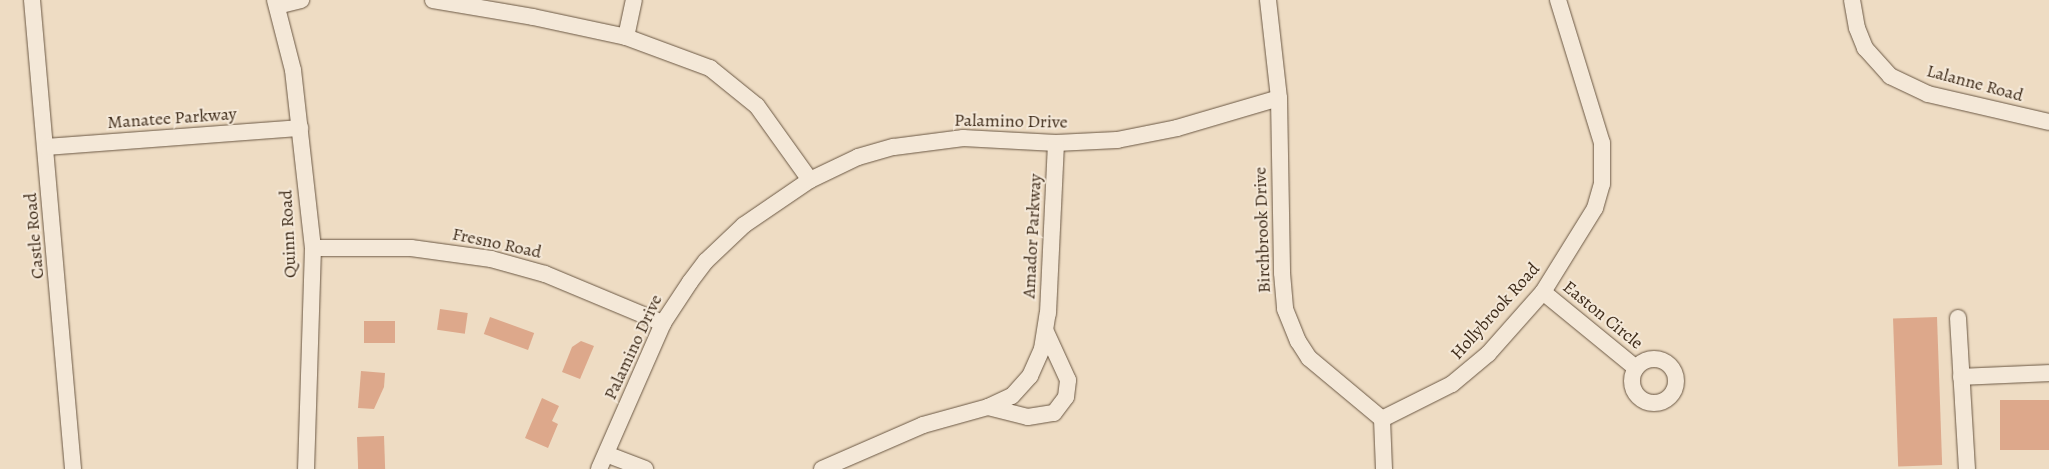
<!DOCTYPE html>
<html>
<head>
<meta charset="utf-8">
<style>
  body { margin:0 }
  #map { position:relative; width:2049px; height:469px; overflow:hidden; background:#eedcc3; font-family:Alegreya,serif }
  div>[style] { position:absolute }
  .building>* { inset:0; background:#dda88b; transform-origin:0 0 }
  .roads { filter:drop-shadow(0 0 1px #6b5844) drop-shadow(0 0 1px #6b5844) }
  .minor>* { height:16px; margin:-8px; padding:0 8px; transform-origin:8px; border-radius:8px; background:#f4e8d8 }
  .minor>.ring { margin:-8px; padding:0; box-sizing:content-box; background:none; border:16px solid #f4e8d8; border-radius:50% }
  span { translate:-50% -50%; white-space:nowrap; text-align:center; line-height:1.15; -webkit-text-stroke:4px #f4e8d8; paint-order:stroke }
  .street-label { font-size:18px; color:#3f2c1a }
</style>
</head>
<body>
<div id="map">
  <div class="building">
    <i style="left:440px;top:309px;width:28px;height:21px;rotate:8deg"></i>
    <i style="left:490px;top:317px;width:47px;height:18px;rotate:20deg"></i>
    <i style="left:1937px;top:317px;width:148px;height:44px;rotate:88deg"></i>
    <i style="left:364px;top:321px;width:31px;height:22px"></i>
    <i style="clip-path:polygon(581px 341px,594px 346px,580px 379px,562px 372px,572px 347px)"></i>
    <i style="clip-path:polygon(361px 371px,385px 373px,384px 387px,374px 409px,358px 408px)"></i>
    <i style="clip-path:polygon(542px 398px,559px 406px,552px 421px,558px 424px,548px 448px,525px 438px)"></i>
    <i style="left:2049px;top:400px;width:50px;height:49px;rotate:90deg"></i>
    <i style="left:384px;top:436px;width:33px;height:27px;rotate:88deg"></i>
  </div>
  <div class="roads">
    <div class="minor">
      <i style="left:32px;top:0;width:471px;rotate:85deg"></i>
      <i style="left:275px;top:0;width:72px;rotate:75.6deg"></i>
      <i style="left:293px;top:70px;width:179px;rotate:83.6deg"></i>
      <i style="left:313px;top:248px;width:221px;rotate:91.8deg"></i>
      <i style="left:433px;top:0;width:101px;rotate:9.6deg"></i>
      <i style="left:533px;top:17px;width:95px;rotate:12.1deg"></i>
      <i style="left:626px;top:37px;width:90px;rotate:20.3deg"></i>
      <i style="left:710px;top:68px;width:60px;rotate:39deg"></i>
      <i style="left:757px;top:106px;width:91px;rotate:54.4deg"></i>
      <i style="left:1268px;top:0;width:99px;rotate:83.6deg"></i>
      <i style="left:1279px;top:98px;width:175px;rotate:89deg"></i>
      <i style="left:1282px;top:273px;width:36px;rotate:85deg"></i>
      <i style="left:1285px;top:309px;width:35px;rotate:68deg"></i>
      <i style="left:1298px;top:341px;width:20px;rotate:57deg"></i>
      <i style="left:1309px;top:358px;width:95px;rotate:39.9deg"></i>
      <i style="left:1852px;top:0;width:28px;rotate:80deg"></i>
      <i style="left:1857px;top:28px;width:22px;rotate:68deg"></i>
      <i style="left:1865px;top:48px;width:38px;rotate:48deg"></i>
      <i style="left:1890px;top:76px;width:42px;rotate:25.3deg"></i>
      <i style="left:1928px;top:94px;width:124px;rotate:13deg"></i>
      <i style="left:277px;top:6px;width:25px;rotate:-14deg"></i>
      <i style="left:626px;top:37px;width:38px;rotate:-78deg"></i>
      <i style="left:47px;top:147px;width:254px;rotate:-4.3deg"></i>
      <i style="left:313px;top:248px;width:98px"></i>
      <i style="left:411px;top:248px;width:81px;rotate:7.8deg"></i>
      <i style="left:491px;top:259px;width:56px;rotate:15.5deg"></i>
      <i style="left:545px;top:274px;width:128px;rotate:22.6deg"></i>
      <i style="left:1543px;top:292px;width:120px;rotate:39.3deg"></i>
      <i style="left:1958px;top:318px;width:151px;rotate:86.6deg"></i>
      <i class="ring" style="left:1632px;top:359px;width:28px;height:28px"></i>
      <i style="left:1961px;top:377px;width:88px;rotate:-2.6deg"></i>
      <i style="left:988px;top:407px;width:41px;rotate:14deg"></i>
      <i style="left:1028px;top:417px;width:26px;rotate:-9deg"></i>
      <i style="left:1054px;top:413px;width:20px;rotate:-53deg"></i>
      <i style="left:1066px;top:397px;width:17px;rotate:-83deg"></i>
      <i style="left:1068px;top:380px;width:53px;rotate:-114.6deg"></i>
      <i style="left:1382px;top:419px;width:78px;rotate:-26.6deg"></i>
      <i style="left:1452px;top:384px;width:47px;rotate:-39.8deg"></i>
      <i style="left:1488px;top:354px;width:83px;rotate:-48.4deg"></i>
      <i style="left:1543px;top:292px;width:99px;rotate:-58.2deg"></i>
      <i style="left:1595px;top:208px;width:25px;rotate:-74deg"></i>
      <i style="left:1602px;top:184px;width:41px;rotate:-90deg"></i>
      <i style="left:1602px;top:143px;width:150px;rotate:-107.1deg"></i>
      <i style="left:1382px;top:419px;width:50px;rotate:87.7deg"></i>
      <i style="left:606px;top:454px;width:42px;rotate:21deg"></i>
      <i style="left:599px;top:469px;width:159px;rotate:-66.3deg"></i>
      <i style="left:663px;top:323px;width:49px;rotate:-56.6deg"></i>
      <i style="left:690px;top:282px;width:26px;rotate:-53deg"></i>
      <i style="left:706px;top:261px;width:52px;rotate:-43.5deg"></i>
      <i style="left:744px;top:225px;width:80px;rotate:-34.3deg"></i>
      <i style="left:810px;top:180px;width:53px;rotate:-25.6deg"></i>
      <i style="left:858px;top:157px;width:37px;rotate:-16deg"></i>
      <i style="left:894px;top:147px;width:70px;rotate:-7.4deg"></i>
      <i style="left:963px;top:138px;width:93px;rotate:3.1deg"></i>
      <i style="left:1056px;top:143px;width:61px;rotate:-2.8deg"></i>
      <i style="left:1117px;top:140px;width:61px;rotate:-11.3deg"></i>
      <i style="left:1177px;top:128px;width:106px;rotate:-16.4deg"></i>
      <i style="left:822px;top:469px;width:110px;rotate:-23.5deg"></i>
      <i style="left:923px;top:425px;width:67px;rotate:-15.5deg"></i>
      <i style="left:988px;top:407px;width:26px;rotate:-25deg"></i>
      <i style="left:1012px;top:396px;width:27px;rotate:-48deg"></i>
      <i style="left:1030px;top:376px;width:30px;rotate:-66deg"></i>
      <i style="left:1042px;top:349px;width:36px;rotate:-81deg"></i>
      <i style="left:1048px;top:313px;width:170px;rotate:-87.3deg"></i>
    </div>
  </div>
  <div class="street-label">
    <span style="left:1975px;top:83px;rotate:15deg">Lalanne Road</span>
    <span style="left:172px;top:118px;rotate:-4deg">Manatee Parkway</span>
    <span style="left:1011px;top:121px;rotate:1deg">Palamino Drive</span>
    <span style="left:1262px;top:230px;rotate:-92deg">Birchbrook Drive</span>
    <span style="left:288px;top:234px;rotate:-93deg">Quinn Road</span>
    <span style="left:34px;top:236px;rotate:-95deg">Castle Road</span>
    <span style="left:1032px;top:236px;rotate:-87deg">Amador Parkway</span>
    <span style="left:497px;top:243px;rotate:12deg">Fresno Road</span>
    <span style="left:1495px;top:311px;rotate:-48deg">Hollybrook Road</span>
    <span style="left:1603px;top:315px;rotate:39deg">Easton Circle</span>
    <span style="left:633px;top:347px;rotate:-65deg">Palamino Drive</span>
  </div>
</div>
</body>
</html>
